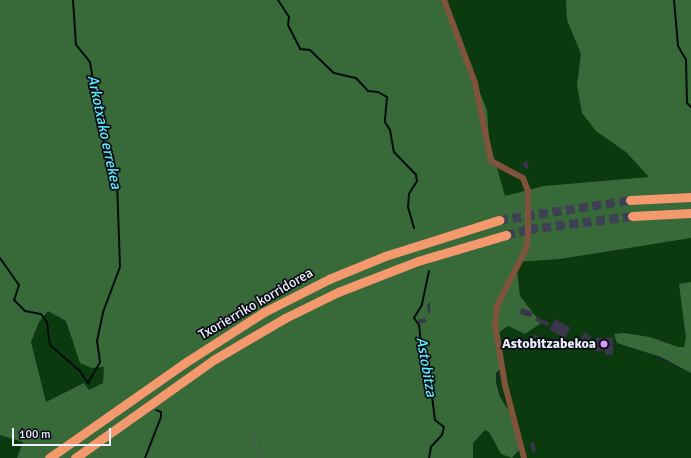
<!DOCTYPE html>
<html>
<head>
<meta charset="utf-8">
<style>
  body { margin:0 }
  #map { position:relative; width:691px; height:458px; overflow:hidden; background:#1f2235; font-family:Signika,sans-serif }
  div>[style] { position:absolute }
  .green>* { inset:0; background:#0a3a0e }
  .forest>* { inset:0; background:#386a39 }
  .stream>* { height:2px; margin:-1px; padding:0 1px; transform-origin:1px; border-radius:1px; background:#020c0e }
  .building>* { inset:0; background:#39364b; transform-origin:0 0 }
  .highway-tunnel>* { height:9px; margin-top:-4.5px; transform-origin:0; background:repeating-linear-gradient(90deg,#3e4153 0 9px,transparent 0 13.5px) }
  .path>* { height:1px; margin-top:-0.5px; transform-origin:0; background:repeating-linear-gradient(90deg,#5c5f70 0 2px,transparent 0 4px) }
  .minor>* { height:6px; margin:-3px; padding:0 3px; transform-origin:3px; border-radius:3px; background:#80533d }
  .highway>* { height:9px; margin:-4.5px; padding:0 4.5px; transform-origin:4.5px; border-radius:4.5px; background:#f3996d }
  .dots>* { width:11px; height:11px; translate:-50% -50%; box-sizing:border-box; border:2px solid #0b0c15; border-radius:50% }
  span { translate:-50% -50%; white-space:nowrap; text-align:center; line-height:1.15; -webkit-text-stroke:3.5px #0b0c15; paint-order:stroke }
  .street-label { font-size:14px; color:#ebeefb }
  .poi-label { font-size:14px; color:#ebeefb; font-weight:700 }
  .right { translate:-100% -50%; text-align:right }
  .water-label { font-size:15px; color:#5deeff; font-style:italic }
  .scale { position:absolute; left:12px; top:428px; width:99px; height:18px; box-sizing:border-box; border:2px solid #ebeefb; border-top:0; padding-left:5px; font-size:12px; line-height:14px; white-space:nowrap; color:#ebeefb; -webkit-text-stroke:3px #0b0c15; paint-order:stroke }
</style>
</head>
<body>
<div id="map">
  <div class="green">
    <i style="clip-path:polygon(441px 0,566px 0,567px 20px,581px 54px,577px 85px,596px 131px,626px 152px,649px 177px,544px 186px,504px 196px,489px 140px)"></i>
    <i style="clip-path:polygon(691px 238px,691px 282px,679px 285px,686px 338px,685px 346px,678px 347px,650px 337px,624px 333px,648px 353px,691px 373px,691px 458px,473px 458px,473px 443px,483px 430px,489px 432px,505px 456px,515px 456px,520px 449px,496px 382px,499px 369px,498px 334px,506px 326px,541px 323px,520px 296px,516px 262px,560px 259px)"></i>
    <i style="clip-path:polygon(48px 311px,66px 321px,73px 341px,104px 367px,104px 383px,89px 390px,84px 383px,46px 402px,31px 342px,39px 322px)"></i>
    <i style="clip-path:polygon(0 435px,23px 442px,17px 458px,0 458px)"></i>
  </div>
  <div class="forest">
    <i style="clip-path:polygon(evenodd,0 0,441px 0,487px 110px,489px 140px,505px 196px,544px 186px,649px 177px,626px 152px,596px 131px,582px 113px,577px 85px,581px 54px,567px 20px,566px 0,691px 0,691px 238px,560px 259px,516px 262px,520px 296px,541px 323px,525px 334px,508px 326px,499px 332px,504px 365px,496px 373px,496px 383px,500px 397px,512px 416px,520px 449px,512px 458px,501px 454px,489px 432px,485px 430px,473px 443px,473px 458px,17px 458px,23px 442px,0 435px,0 0,48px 311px,66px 321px,80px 363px,92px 368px,104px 367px,103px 383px,89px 390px,84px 383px,46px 402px,31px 342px,39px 322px,48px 311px)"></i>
    <i style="clip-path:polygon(691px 282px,691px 373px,661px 357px,617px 343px,614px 334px,624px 333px,650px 337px,678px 347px,684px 347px,686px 338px,679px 284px)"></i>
  </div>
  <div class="stream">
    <i style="left:278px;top:0;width:20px;rotate:57deg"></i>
    <i style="left:289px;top:17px;width:8px;rotate:97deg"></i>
    <i style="left:288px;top:25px;width:27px;rotate:63deg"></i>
    <i style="left:300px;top:49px;width:10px;rotate:6deg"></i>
    <i style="left:310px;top:50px;width:33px;rotate:44deg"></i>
    <i style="left:334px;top:73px;width:23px;rotate:13deg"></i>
    <i style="left:356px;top:78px;width:18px;rotate:47deg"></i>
    <i style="left:368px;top:91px;width:10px;rotate:6deg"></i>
    <i style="left:378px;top:92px;width:10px;rotate:29deg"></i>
    <i style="left:387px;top:97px;width:25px;rotate:95deg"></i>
    <i style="left:385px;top:122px;width:9px;rotate:58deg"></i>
    <i style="left:390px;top:130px;width:22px;rotate:80deg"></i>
    <i style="left:394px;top:152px;width:32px;rotate:46deg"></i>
    <i style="left:416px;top:175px;width:6px;rotate:81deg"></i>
    <i style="left:417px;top:181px;width:15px;rotate:122deg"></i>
    <i style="left:409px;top:194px;width:13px;rotate:94deg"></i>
    <i style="left:408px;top:207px;width:22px;rotate:74deg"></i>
    <i style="left:674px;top:0;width:46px;rotate:85deg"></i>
    <i style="left:678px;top:46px;width:16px;rotate:60deg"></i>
    <i style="left:686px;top:60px;width:43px;rotate:88.7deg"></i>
    <i style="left:687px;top:103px;width:6px;rotate:45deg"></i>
    <i style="left:0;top:258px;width:33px;rotate:55deg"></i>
    <i style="left:19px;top:285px;width:16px;rotate:108deg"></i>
    <i style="left:14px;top:300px;width:16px;rotate:45deg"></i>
    <i style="left:25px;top:311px;width:16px;rotate:11deg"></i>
    <i style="left:41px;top:314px;width:10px;rotate:53deg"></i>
    <i style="left:47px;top:322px;width:23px;rotate:83deg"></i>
    <i style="left:50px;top:345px;width:38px;rotate:41deg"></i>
    <i style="left:79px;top:370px;width:16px;rotate:55deg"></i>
    <i style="left:88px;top:383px;width:24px;rotate:-60deg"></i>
    <i style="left:100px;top:362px;width:21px;rotate:-98deg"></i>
    <i style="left:97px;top:341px;width:30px;rotate:-78deg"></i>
    <i style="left:103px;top:312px;width:48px;rotate:-69.3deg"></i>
    <i style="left:120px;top:267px;width:87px;rotate:-92deg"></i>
    <i style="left:117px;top:180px;width:46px;rotate:-109.2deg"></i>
    <i style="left:102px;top:137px;width:76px;rotate:-99.1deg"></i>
    <i style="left:90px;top:62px;width:22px;rotate:-129deg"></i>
    <i style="left:76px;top:45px;width:45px;rotate:-93.8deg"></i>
    <i style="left:429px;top:271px;width:35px;rotate:102deg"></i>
    <i style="left:422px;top:305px;width:15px;rotate:122deg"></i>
    <i style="left:414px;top:318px;width:9px;rotate:54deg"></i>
    <i style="left:419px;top:325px;width:18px;rotate:84deg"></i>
    <i style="left:421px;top:343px;width:14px;rotate:65deg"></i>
    <i style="left:427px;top:356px;width:64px;rotate:82.9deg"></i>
    <i style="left:435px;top:420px;width:11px;rotate:38deg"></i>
    <i style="left:444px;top:427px;width:8px;rotate:104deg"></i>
    <i style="left:442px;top:435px;width:16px;rotate:133deg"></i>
    <i style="left:431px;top:447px;width:11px;rotate:100deg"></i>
    <i style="left:145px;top:458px;width:44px;rotate:-68.7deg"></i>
    <i style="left:161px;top:417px;width:5px;rotate:-90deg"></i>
    <i style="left:161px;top:412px;width:5px;rotate:-158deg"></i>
  </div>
  <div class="building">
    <i style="clip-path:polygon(527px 161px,529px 168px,526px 169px,522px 163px)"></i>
    <i style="clip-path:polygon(430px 303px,430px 313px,428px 313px,427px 304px)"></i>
    <i style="clip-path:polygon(521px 308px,533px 312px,531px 317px,520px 314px)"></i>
    <i style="left:537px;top:317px;width:14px;height:4px;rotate:25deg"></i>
    <i style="left:425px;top:318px;width:4px;height:7px;rotate:76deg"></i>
    <i style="left:555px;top:319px;width:18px;height:12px;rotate:29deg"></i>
    <i style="left:586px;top:332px;width:8px;height:8px;rotate:50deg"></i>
    <i style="left:534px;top:334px;width:5px;height:3px;rotate:22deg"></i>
    <i style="clip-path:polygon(596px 338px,613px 338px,613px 355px,605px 355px,605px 351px,596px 351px)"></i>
    <i style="clip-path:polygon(530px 443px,534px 443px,536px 451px,532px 452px)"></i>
  </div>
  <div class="highway-tunnel">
    <i style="left:499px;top:220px;width:133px;rotate:-8.7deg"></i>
    <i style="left:506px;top:235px;width:24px;rotate:-15deg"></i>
    <i style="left:529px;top:229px;width:104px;rotate:-7.2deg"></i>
  </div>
  <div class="path">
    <i style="left:248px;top:416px;width:44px;rotate:74.1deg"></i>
  </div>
  <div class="minor">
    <i style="left:444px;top:0;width:89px;rotate:69.5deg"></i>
    <i style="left:475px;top:83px;width:80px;rotate:78.4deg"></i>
    <i style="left:491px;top:161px;width:36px;rotate:28deg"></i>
    <i style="left:523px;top:178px;width:14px;rotate:69deg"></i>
    <i style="left:528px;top:191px;width:45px;rotate:90deg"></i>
    <i style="left:528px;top:236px;width:13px;rotate:99deg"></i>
    <i style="left:526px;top:249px;width:64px;rotate:117deg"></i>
    <i style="left:497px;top:306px;width:18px;rotate:96deg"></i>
    <i style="left:495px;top:324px;width:62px;rotate:80.7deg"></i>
    <i style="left:505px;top:385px;width:75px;rotate:75.4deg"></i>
  </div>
  <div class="highway">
    <i style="left:630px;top:200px;width:61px;rotate:-2.8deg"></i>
    <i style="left:632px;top:216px;width:59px;rotate:-2.9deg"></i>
    <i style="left:49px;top:458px;width:164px;rotate:-35deg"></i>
    <i style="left:183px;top:364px;width:96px;rotate:-32.7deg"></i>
    <i style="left:264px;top:312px;width:73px;rotate:-26.9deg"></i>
    <i style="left:329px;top:279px;width:61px;rotate:-22.3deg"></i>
    <i style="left:385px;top:256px;width:120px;rotate:-17.5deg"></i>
    <i style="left:75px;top:458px;width:171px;rotate:-35.3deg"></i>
    <i style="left:215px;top:359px;width:81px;rotate:-30.4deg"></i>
    <i style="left:285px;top:318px;width:59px;rotate:-26.1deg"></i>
    <i style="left:338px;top:292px;width:86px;rotate:-21.2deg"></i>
    <i style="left:418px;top:261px;width:92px;rotate:-16.5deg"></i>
  </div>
  <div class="dots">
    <i style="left:604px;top:344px;background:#d89af8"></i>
  </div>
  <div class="street-label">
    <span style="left:256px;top:304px;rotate:-30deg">Txorierriko korridorea</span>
  </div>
  <div class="poi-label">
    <span class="right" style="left:596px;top:344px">Astobitzabekoa</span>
  </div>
  <div class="water-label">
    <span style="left:104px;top:132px;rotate:78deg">Arkotxako errekea</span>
    <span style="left:426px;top:367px;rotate:80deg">Astobitza</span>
  </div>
  <div class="scale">100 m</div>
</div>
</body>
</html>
